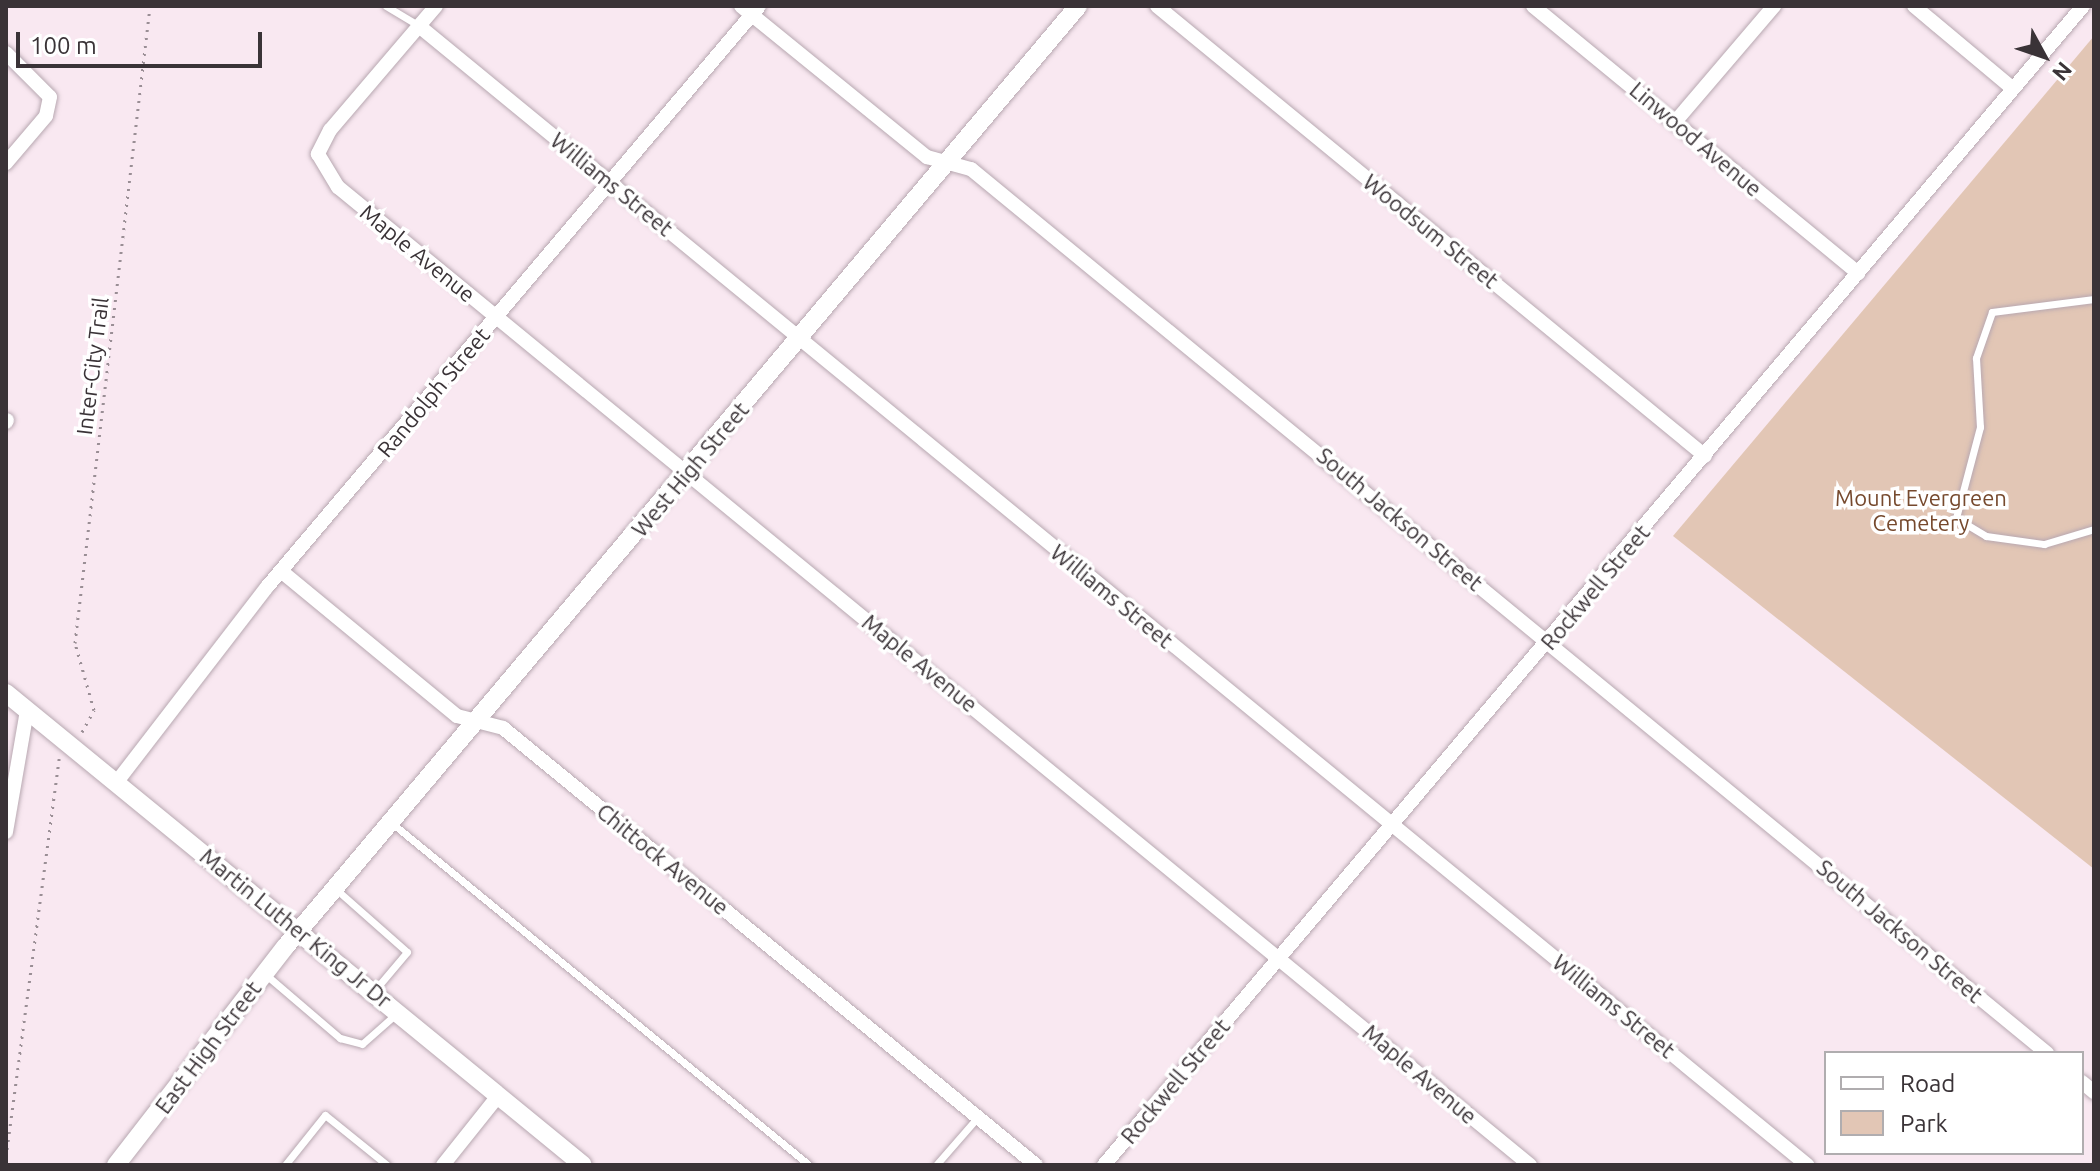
<!DOCTYPE html>
<html>
<head>
<meta charset="utf-8">
<style>
  body { margin:0 }
  #map { position:relative; width:2100px; height:1171px; overflow:hidden; background:#f9e8f1; font-family:Ubuntu,sans-serif }
  div>[style] { position:absolute }
  .green>* { inset:0; background:#e2c6b5 }
  .path>* { height:3px; margin-top:-1.5px; transform-origin:0; background:repeating-linear-gradient(90deg,#9a8e95 0 2px,transparent 0 8px) }
  .roads { filter:drop-shadow(0 0 2px #b8a8b1) drop-shadow(0 0 2px #b8a8b1) }
  .lane>* { height:7px; margin:-3.5px; padding:0 3.5px; transform-origin:3.5px; border-radius:3.5px; background:#fff }
  .street>* { height:14px; margin:-7px; padding:0 7px; transform-origin:7px; border-radius:7px; background:#fff }
  .secondary>* { height:18px; margin:-9px; padding:0 9px; transform-origin:9px; border-radius:9px; background:#fff }
  span { translate:-50% -50%; white-space:nowrap; text-align:center; line-height:1.15; -webkit-text-stroke:7px #fff; paint-order:stroke }
  .street-label { font-size:22px; color:#3a3337 }
  .park-label { font-size:22px; color:#76492d }
  .frame { position:absolute; inset:0; border:8px solid #3a3337; pointer-events:none }
  .legend { position:absolute; left:1824px; top:1051px; width:260px; height:104px; box-sizing:border-box; background:#fff; border:2px solid #b0adaf; margin:0; padding:10px 14px; list-style:none; font-size:24px; color:#3a3337 }
  .legend li { display:flex; align-items:center; gap:16px; height:40px }
  .legend b { width:40px; border:2px solid #b0adaf }
  .north { position:absolute; left:2004px; top:16px; width:80px; height:80px; -webkit-text-stroke:6px #fff; paint-order:stroke; rotate:130deg; font-size:22px; font-weight:700; line-height:32px; text-align:center; color:#3a3337 }
  .north::after { content:''; display:block; margin:auto; width:28px; height:36px; background:#3a3337; clip-path:polygon(50% 0,100% 100%,50% 72%,0 100%) }
  .scale { position:absolute; left:16px; top:32px; width:246px; height:36px; box-sizing:border-box; border:4px solid #3a3337; border-top:0; padding-left:10px; font-size:24px; line-height:28px; white-space:nowrap; color:#3a3337; -webkit-text-stroke:6px #fff; paint-order:stroke }
</style>
</head>
<body>
<div id="map">
  <div class="green">
    <i style="clip-path:polygon(2094px 36px,2094px 869px,1673px 536px)"></i>
  </div>
  <div class="path">
    <i style="left:82px;top:732px;width:25px;rotate:-61deg"></i>
    <i style="left:94px;top:710px;width:70px;rotate:-105.8deg"></i>
    <i style="left:75px;top:643px;width:641px;rotate:-83.28deg"></i>
    <i style="left:6px;top:1157px;width:402px;rotate:-82.4deg"></i>
  </div>
  <div class="roads">
    <div class="lane">
      <i style="left:386px;top:6px;width:39px;rotate:31deg"></i>
      <i style="left:2094px;top:299px;width:103px;rotate:172.7deg"></i>
      <i style="left:1992px;top:312px;width:49px;rotate:109.2deg"></i>
      <i style="left:1976px;top:358px;width:69px;rotate:86.7deg"></i>
      <i style="left:1980px;top:427px;width:94px;rotate:104.8deg"></i>
      <i style="left:1956px;top:518px;width:35px;rotate:31deg"></i>
      <i style="left:1986px;top:536px;width:59px;rotate:7.9deg"></i>
      <i style="left:2044px;top:544px;width:52px;rotate:-16.7deg"></i>
      <i style="left:393px;top:824px;width:538px;rotate:39.34deg"></i>
      <i style="left:338px;top:891px;width:92px;rotate:41.5deg"></i>
      <i style="left:407px;top:952px;width:51px;rotate:130.2deg"></i>
      <i style="left:265px;top:974px;width:99px;rotate:40.5deg"></i>
      <i style="left:340px;top:1038px;width:23px;rotate:15deg"></i>
      <i style="left:362px;top:1044px;width:47px;rotate:-41.5deg"></i>
      <i style="left:285px;top:1165px;width:64px;rotate:-51.3deg"></i>
      <i style="left:325px;top:1115px;width:80px;rotate:38.9deg"></i>
      <i style="left:936px;top:1165px;width:62px;rotate:-48.9deg"></i>
    </div>
    <div class="street">
      <i style="left:436px;top:6px;width:163px;rotate:130.5deg"></i>
      <i style="left:330px;top:130px;width:27px;rotate:117deg"></i>
      <i style="left:318px;top:154px;width:39px;rotate:59deg"></i>
      <i style="left:338px;top:187px;width:1542px;rotate:39.37deg"></i>
      <i style="left:741px;top:6px;width:240px;rotate:39.1deg"></i>
      <i style="left:927px;top:157px;width:46px;rotate:15.3deg"></i>
      <i style="left:971px;top:169px;width:1393px;rotate:39.41deg"></i>
      <i style="left:1157px;top:6px;width:709px;rotate:39.39deg"></i>
      <i style="left:1533px;top:6px;width:421px;rotate:39.4deg"></i>
      <i style="left:1914px;top:6px;width:128px;rotate:39.9deg"></i>
      <i style="left:419px;top:26px;width:1796px;rotate:39.37deg"></i>
      <i style="left:6px;top:53px;width:62px;rotate:45deg"></i>
      <i style="left:50px;top:97px;width:19px;rotate:102deg"></i>
      <i style="left:46px;top:116px;width:62px;rotate:130.4deg"></i>
      <i style="left:1675px;top:122px;width:153px;rotate:-49.5deg"></i>
      <i style="left:6px;top:422px;width:2px;rotate:-63deg"></i>
      <i style="left:281px;top:571px;width:228px;rotate:39.5deg"></i>
      <i style="left:457px;top:716px;width:48px;rotate:14.6deg"></i>
      <i style="left:503px;top:728px;width:689px;rotate:39.35deg"></i>
      <i style="left:116px;top:783px;width:247px;rotate:-52.4deg"></i>
      <i style="left:267px;top:587px;width:761px;rotate:-49.74deg"></i>
      <i style="left:6px;top:832px;width:124px;rotate:-80.2deg"></i>
      <i style="left:2082px;top:1082px;width:16px;rotate:40deg"></i>
      <i style="left:443px;top:1165px;width:88px;rotate:-51.4deg"></i>
      <i style="left:1104px;top:1165px;width:1517px;rotate:-49.81deg"></i>
    </div>
    <div class="secondary">
      <i style="left:6px;top:693px;width:745px;rotate:39.28deg"></i>
      <i style="left:116px;top:1165px;width:277px;rotate:-52.2deg"></i>
      <i style="left:286px;top:946px;width:1229px;rotate:-49.88deg"></i>
    </div>
  </div>
  <div class="street-label">
    <span style="left:1696px;top:139px;rotate:40deg">Linwood Avenue</span>
    <span style="left:612px;top:184px;rotate:39deg">Williams Street</span>
    <span style="left:1431px;top:231px;rotate:39deg">Woodsum Street</span>
    <span style="left:418px;top:253px;rotate:39deg">Maple Avenue</span>
    <span style="left:92px;top:366px;rotate:-83deg">Inter-City Trail</span>
    <span style="left:433px;top:392px;rotate:-50deg">Randolph Street</span>
    <span style="left:690px;top:469px;rotate:-50deg">West High Street</span>
    <span style="left:1400px;top:519px;rotate:40deg">South Jackson Street</span>
    <span style="left:1595px;top:587px;rotate:-50deg">Rockwell Street</span>
    <span style="left:1112px;top:596px;rotate:39deg">Williams Street</span>
    <span style="left:920px;top:663px;rotate:39deg">Maple Avenue</span>
    <span style="left:663px;top:859px;rotate:39deg">Chittock Avenue</span>
    <span style="left:296px;top:928px;rotate:39deg">Martin Luther King Jr Dr</span>
    <span style="left:1900px;top:931px;rotate:40deg">South Jackson Street</span>
    <span style="left:1614px;top:1006px;rotate:39deg">Williams Street</span>
    <span style="left:208px;top:1047px;rotate:-53deg">East High Street</span>
    <span style="left:1420px;top:1074px;rotate:40deg">Maple Avenue</span>
    <span style="left:1175px;top:1081px;rotate:-50deg">Rockwell Street</span>
  </div>
  <div class="park-label">
    <span style="left:1921px;top:510px">Mount Evergreen<br>Cemetery</span>
  </div>
  <div class="frame"></div>
  <ul class="legend">
  <li><b style="height:10px;background:#fff"></b>Road</li>
  <li><b style="height:22px;background:#e2c6b5"></b>Park</li>
  </ul>
  <div class="north">N</div>
  <div class="scale">100 m</div>
</div>
</body>
</html>
